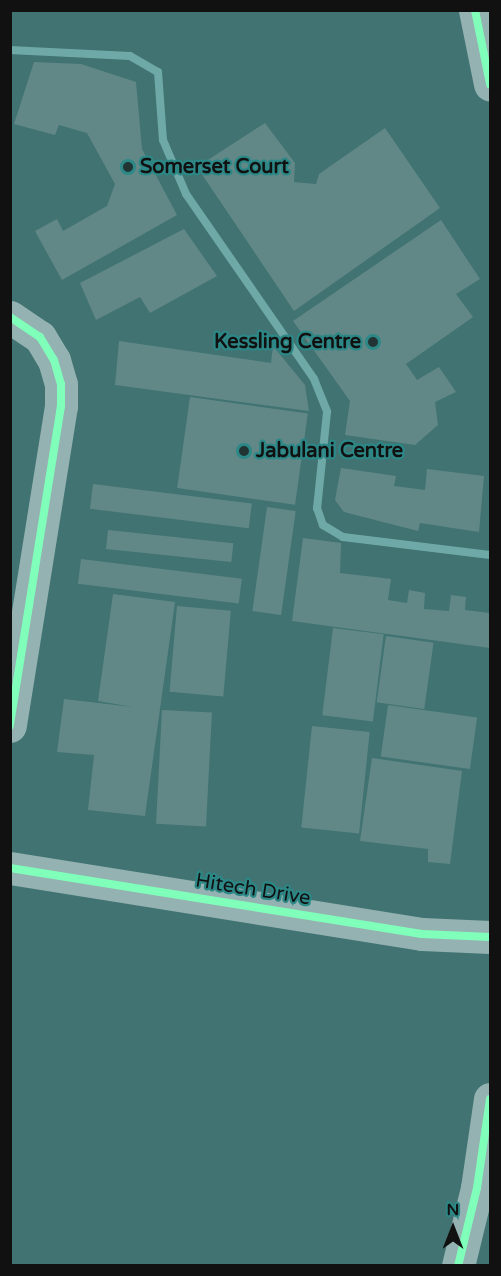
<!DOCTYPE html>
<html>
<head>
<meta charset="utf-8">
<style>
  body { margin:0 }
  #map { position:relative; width:501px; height:1276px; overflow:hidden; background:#417372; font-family:"Varela Round",sans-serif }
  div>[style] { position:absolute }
  .stream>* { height:8px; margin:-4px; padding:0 4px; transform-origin:4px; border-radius:4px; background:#6fa9a7 }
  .building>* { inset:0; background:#618887; transform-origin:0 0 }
  .minor>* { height:33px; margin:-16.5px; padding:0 16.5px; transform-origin:16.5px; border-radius:16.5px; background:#94b2b1 }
  .cycleway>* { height:8px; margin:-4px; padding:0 4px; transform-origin:4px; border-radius:4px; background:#80ffba }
  .dots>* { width:16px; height:16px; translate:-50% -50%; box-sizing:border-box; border:3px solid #2c8886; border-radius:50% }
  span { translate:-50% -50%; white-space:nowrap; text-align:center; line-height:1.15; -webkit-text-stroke:4.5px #2c8886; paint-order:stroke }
  .poi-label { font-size:20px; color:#111; font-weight:700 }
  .left { translate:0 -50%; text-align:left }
  .right { translate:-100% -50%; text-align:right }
  .street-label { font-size:20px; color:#111 }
  .frame { position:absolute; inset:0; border:12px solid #111; pointer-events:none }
  .north { position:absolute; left:423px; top:1198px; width:60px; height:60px; -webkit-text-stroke:4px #2c8886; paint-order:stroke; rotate:0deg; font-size:16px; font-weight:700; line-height:24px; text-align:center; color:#111 }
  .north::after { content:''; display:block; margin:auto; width:21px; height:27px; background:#111; clip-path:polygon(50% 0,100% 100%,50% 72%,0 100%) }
</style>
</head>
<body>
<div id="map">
  <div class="stream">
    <i style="left:10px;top:50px;width:120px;rotate:2.9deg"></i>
    <i style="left:130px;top:56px;width:32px;rotate:30deg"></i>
    <i style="left:158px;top:72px;width:68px;rotate:85.8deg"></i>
    <i style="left:163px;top:140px;width:59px;rotate:66.9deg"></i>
    <i style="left:186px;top:194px;width:225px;rotate:55.3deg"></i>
    <i style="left:314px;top:379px;width:35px;rotate:68deg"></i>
    <i style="left:327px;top:412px;width:97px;rotate:95.9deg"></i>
    <i style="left:317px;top:508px;width:18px;rotate:71deg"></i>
    <i style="left:323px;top:525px;width:23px;rotate:31deg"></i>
    <i style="left:343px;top:537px;width:148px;rotate:7deg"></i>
  </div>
  <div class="building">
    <i style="clip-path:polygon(34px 62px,81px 64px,136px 82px,142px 149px,177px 215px,62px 280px,35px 231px,57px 219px,63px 231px,107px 206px,115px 184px,87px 133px,59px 125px,55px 135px,14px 124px)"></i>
    <i style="clip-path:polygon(265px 123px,295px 163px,294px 182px,316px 184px,319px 174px,385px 128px,440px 208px,294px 311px,197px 167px)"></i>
    <i style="clip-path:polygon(441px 220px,480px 279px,456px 294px,473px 317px,406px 364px,417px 380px,439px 367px,456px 392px,435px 402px,438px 425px,415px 445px,345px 435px,350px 401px,293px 321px)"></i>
    <i style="clip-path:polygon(184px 229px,217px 276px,150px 313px,140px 297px,96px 320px,80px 283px)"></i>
    <i style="clip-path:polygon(119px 341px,271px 363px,273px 346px,305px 385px,309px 411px,115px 385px)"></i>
    <i style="left:190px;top:397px;width:119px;height:92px;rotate:8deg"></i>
    <i style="clip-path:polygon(341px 468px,396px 476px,394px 486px,425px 490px,427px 469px,484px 476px,479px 532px,420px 523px,418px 531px,344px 512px,335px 500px)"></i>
    <i style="left:93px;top:484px;width:160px;height:25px;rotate:7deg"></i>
    <i style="left:267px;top:507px;width:29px;height:105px;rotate:8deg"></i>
    <i style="left:108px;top:530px;width:126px;height:19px;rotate:6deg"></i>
    <i style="clip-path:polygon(303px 538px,341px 543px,340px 573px,391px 579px,388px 600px,407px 603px,409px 590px,425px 593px,424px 609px,449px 611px,451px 595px,466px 597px,465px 610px,490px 613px,490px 648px,292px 621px)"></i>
    <i style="left:81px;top:559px;width:162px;height:25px;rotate:7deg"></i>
    <i style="clip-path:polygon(113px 594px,175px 602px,145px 816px,88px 810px,94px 755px,57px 752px,64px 699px,133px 707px,98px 701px)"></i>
    <i style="left:177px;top:606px;width:54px;height:86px;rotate:5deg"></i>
    <i style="left:333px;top:628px;width:51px;height:88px;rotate:7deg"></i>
    <i style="left:386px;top:636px;width:48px;height:67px;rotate:8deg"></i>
    <i style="left:388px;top:705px;width:90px;height:52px;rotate:8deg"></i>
    <i style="left:162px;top:710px;width:50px;height:114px;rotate:3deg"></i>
    <i style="left:312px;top:726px;width:58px;height:102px;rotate:6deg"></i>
    <i style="clip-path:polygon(372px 758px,462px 771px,450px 864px,428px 862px,428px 849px,360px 841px)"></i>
  </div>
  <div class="minor">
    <i style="left:475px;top:10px;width:76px;rotate:78.5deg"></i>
    <i style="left:10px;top:317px;width:36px;rotate:34deg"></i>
    <i style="left:40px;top:337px;width:27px;rotate:59deg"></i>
    <i style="left:54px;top:360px;width:25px;rotate:74deg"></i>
    <i style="left:61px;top:384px;width:22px;rotate:90deg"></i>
    <i style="left:61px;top:406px;width:324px;rotate:99.1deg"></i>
    <i style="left:10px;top:868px;width:417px;rotate:9.1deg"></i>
    <i style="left:422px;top:934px;width:68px;rotate:2.5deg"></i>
    <i style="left:458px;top:1266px;width:80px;rotate:-76.3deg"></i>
    <i style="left:477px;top:1188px;width:90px;rotate:-81.7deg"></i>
  </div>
  <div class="cycleway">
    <i style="left:475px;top:10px;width:76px;rotate:78.5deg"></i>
    <i style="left:10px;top:317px;width:36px;rotate:34deg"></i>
    <i style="left:40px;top:337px;width:27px;rotate:59deg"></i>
    <i style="left:54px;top:360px;width:25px;rotate:74deg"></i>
    <i style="left:61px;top:384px;width:22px;rotate:90deg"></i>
    <i style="left:61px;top:406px;width:324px;rotate:99.1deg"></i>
    <i style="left:10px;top:868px;width:417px;rotate:9.1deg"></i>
    <i style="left:422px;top:934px;width:68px;rotate:2.5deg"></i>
    <i style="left:458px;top:1266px;width:80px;rotate:-76.3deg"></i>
    <i style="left:477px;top:1188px;width:90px;rotate:-81.7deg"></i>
  </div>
  <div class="dots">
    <i style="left:128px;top:167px;background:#233"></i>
    <i style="left:373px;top:342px;background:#233"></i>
    <i style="left:244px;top:451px;background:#233"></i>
  </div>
  <div class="poi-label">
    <span class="left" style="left:140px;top:167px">Somerset Court</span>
    <span class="right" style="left:361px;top:342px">Kessling Centre</span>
    <span class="left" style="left:256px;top:451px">Jabulani Centre</span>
  </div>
  <div class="street-label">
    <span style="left:253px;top:890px;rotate:9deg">Hitech Drive</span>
  </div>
  <div class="frame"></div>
  <div class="north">N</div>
</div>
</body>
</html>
